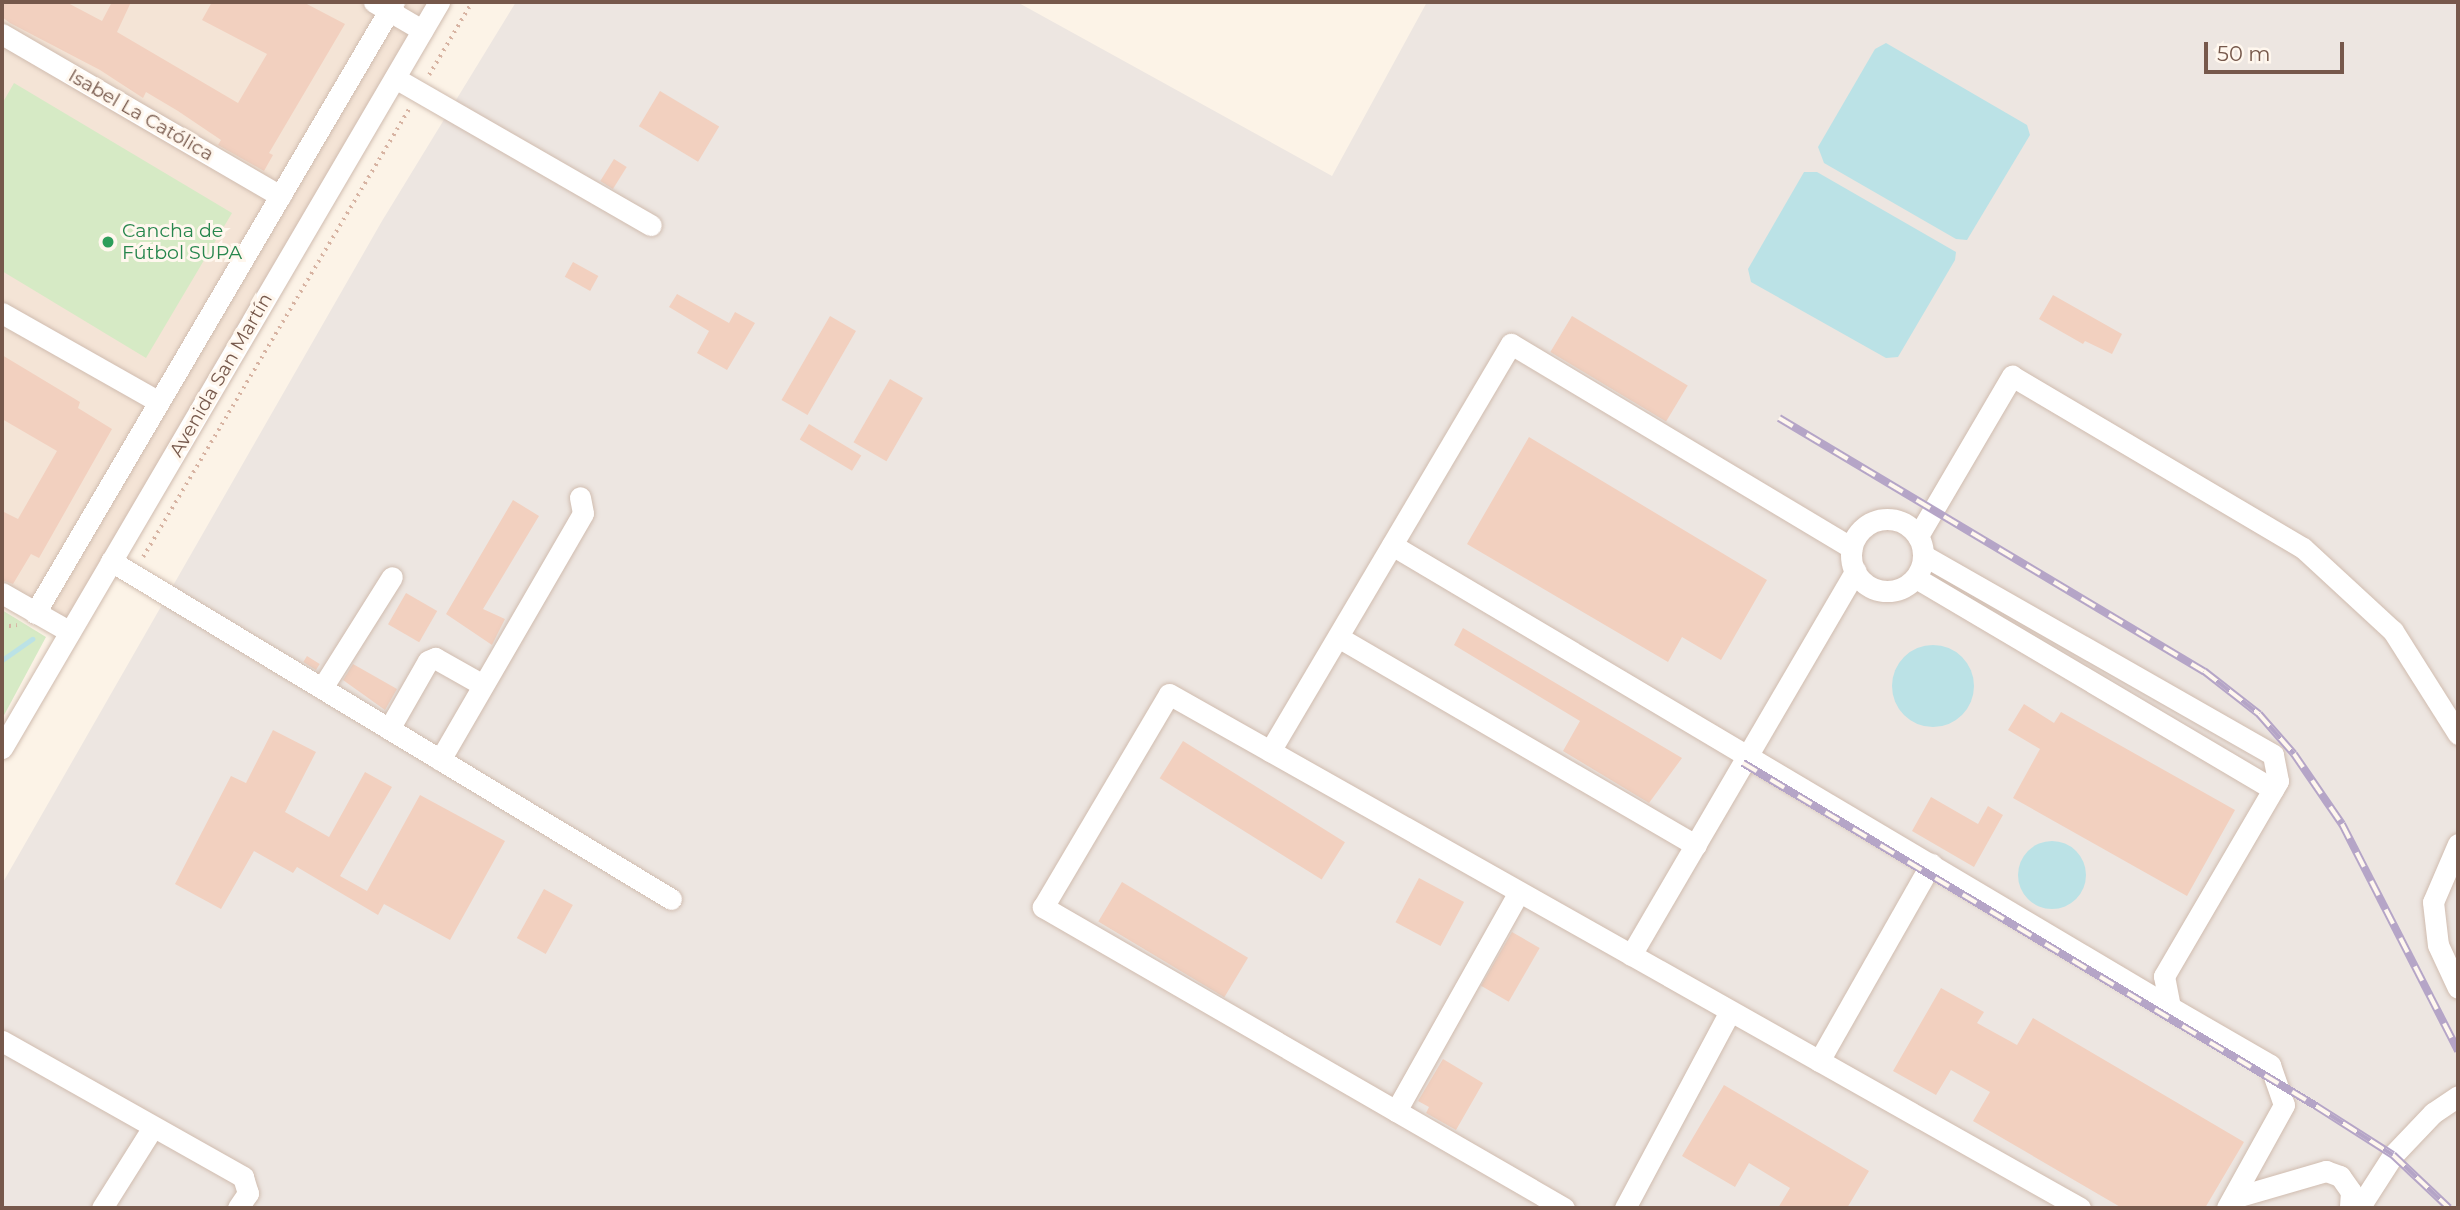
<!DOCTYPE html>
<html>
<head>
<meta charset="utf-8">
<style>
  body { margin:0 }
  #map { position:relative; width:2460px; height:1210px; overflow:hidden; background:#fcf3e7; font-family:Montserrat,sans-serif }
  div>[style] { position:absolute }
  .residential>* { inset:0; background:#f4e4d6 }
  .industrial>* { inset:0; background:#ede6e1 }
  .green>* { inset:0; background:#d6eac5 }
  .water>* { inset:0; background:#bbe2e6 }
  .round { border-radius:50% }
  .stream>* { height:5px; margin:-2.5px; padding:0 2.5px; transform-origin:2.5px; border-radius:2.5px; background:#bbe2e6 }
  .building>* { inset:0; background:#f2d0bf; transform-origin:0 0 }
  .path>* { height:3.5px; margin-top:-1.75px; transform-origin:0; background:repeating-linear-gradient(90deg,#d7b3a2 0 2px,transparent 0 7px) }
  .roads { filter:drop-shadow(0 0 2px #d0bcaf) drop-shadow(0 0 2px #d0bcaf) }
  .minor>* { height:21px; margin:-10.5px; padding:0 10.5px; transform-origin:10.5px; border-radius:10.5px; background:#fff }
  .minor>.ring { margin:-10.5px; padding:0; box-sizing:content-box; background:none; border:21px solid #fff; border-radius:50% }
  .rail>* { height:8px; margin-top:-4px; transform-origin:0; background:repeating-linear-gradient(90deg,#fff7ee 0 16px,#b5a5c7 0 32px); box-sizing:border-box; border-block:2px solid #b5a5c7 }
  .dots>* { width:19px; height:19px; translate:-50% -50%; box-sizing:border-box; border:4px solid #fff7ee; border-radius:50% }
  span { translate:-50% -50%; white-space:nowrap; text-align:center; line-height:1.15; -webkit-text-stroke:6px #fff7ee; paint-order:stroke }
  .street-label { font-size:19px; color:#76584b }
  .leisure-label { font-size:19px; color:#27864d }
  .left { translate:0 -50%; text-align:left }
  .frame { position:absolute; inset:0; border:4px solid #76584b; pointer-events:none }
  .scale { position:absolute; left:2204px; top:42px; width:140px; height:32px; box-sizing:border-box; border:4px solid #76584b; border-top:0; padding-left:9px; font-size:21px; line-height:24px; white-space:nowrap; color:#76584b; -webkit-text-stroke:5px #fff7ee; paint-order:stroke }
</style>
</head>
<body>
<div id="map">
  <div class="residential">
    <i style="clip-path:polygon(2px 2px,439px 2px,70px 632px,2px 593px)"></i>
  </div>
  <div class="industrial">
    <i style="clip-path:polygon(516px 2px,1017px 2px,1332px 176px,1427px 2px,2458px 2px,2458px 1208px,2px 1208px,2px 884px,382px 221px)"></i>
  </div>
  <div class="green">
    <i style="clip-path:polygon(14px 83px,232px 213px,146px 358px,2px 271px,2px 104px)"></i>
    <i style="clip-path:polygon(2px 610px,46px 637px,2px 719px)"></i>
  </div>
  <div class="water">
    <i style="clip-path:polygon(1886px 43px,2027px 125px,2030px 135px,1967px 240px,1956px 239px,1824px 163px,1818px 147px,1875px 49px)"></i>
    <i style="clip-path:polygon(1804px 172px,1817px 172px,1956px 252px,1955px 260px,1898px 357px,1886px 358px,1751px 282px,1748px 269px)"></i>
    <i class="round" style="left:1892px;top:645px;width:82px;height:82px"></i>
    <i class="round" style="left:2018px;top:841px;width:68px;height:68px"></i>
  </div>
  <div class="stream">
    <i style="left:2px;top:660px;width:37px;rotate:-35deg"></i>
  </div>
  <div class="building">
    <i style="clip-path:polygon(2px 2px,66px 2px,102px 21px,112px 2px,131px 2px,117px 32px,238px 103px,267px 54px,202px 20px,212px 2px,303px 2px,345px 24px,269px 153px,273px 155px,264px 171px,218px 145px,221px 140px,178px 111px,146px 92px,143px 98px,100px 70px,10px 23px,2px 17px)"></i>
    <i style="left:660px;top:91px;width:69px;height:41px;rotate:31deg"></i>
    <i style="left:614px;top:159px;width:15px;height:26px;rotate:32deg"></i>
    <i style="left:573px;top:262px;width:29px;height:17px;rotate:29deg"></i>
    <i style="clip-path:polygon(677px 294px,729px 323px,735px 312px,755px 323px,727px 370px,697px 353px,709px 331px,669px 307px)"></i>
    <i style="clip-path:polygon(2053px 295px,2122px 334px,2112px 354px,2085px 341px,2083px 344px,2039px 319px)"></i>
    <i style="left:830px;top:316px;width:30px;height:97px;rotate:30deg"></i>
    <i style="left:1572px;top:316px;width:135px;height:42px;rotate:31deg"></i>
    <i style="clip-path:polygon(2px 355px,80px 402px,78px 408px,112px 429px,39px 558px,31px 554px,13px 584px,2px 580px,2px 511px,18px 519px,57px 451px,2px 419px)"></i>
    <i style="left:890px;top:379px;width:38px;height:73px;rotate:30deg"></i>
    <i style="left:809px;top:424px;width:61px;height:18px;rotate:31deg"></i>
    <i style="clip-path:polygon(1529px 437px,1767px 580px,1721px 660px,1682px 637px,1668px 662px,1467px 544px)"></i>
    <i style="clip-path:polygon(513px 500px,539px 516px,483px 609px,505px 619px,492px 645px,446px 614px)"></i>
    <i style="left:406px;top:593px;width:36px;height:36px;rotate:30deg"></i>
    <i style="clip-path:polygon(1463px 628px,1682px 758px,1649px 803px,1563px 751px,1580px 721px,1454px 645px)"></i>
    <i style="left:307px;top:656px;width:15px;height:7px;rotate:32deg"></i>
    <i style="clip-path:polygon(353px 664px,397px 689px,385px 710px,343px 680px)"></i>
    <i style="clip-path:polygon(2024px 704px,2054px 723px,2061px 712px,2235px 810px,2187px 896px,2013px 798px,2040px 749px,2008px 730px)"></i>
    <i style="clip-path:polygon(273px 730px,316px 752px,285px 812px,329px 837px,365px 772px,392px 787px,340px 876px,367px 891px,420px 795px,505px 841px,450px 940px,384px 904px,378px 915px,297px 867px,293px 873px,254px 851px,221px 909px,175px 884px,231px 776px,246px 783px)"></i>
    <i style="left:1183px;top:741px;width:191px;height:44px;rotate:32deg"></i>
    <i style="clip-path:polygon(1931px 797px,1978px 824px,1988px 806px,2003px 815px,1974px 867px,1912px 831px)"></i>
    <i style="left:1419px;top:878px;width:51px;height:50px;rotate:28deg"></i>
    <i style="left:1122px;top:882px;width:147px;height:46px;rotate:31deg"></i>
    <i style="left:544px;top:889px;width:33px;height:56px;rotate:29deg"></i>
    <i style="left:1512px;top:932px;width:32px;height:62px;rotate:30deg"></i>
    <i style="clip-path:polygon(1941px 988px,1984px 1012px,1977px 1023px,2017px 1045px,2033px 1018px,2244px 1142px,2205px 1208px,2122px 1208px,1973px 1121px,1990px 1092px,1951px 1070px,1936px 1095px,1893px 1071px)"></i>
    <i style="clip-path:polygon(1443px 1059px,1483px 1083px,1456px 1130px,1426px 1113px,1429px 1107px,1418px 1101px)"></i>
    <i style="clip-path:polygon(1724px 1085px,1869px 1171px,1847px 1208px,1778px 1208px,1790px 1188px,1749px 1163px,1735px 1187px,1682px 1156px)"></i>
  </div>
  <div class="path">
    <i style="left:429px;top:75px;width:85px;rotate:-59.5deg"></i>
    <i style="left:143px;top:557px;width:521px;rotate:-59.3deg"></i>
    <i style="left:2px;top:627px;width:15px;rotate:-8deg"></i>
  </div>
  <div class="roads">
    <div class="minor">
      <i style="left:374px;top:2px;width:56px;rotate:30.3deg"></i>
      <i style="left:2px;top:34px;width:322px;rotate:30.2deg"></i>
      <i style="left:395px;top:78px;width:295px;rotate:29.9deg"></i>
      <i style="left:2px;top:313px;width:180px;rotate:29.5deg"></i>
      <i class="ring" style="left:1851px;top:519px;width:51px;height:51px"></i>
      <i style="left:1918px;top:536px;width:186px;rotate:-59.6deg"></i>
      <i style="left:2012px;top:376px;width:338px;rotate:30.6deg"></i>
      <i style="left:2303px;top:548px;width:122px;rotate:42.7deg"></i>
      <i style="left:2393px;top:631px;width:122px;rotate:57.7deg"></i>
      <i style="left:1392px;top:545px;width:905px;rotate:30.7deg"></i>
      <i style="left:1923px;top:555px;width:403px;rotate:29.7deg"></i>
      <i style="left:2273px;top:755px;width:26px;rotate:79deg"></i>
      <i style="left:2278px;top:781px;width:226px;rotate:120.3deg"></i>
      <i style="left:2164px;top:976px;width:32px;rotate:79deg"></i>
      <i style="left:2170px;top:1007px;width:116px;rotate:30.1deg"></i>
      <i style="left:2270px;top:1065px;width:42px;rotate:70.7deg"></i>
      <i style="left:2284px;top:1105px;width:118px;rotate:119deg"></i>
      <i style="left:111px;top:561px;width:654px;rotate:31.11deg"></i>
      <i style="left:1916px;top:578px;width:415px;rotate:30.6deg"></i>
      <i style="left:2px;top:593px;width:78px;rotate:29.8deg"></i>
      <i style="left:35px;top:613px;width:709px;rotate:-59.56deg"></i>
      <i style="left:1338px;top:637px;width:414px;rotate:30.2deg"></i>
      <i style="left:322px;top:688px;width:131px;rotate:-57.8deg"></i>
      <i style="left:389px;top:729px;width:78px;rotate:-60.2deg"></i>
      <i style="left:428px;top:661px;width:8px;rotate:-23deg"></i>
      <i style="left:435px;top:658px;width:55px;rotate:29.4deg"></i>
      <i style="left:2px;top:748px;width:865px;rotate:-59.64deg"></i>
      <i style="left:1270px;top:751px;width:473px;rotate:-59.4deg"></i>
      <i style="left:1511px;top:344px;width:397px;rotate:30.9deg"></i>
      <i style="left:440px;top:760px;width:285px;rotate:-59.9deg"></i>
      <i style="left:583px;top:513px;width:16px;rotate:-101deg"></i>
      <i style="left:2458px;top:844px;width:63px;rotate:113.3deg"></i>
      <i style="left:2433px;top:902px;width:43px;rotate:83.4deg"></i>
      <i style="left:2438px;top:945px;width:47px;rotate:65.1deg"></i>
      <i style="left:1631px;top:955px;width:445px;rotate:-59.7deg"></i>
      <i style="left:2px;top:1041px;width:277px;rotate:29.4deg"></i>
      <i style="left:243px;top:1177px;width:17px;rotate:73deg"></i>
      <i style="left:248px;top:1193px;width:18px;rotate:124deg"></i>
      <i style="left:1819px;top:1061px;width:227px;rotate:-60.4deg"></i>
      <i style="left:1396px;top:1111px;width:251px;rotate:-60.7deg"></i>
      <i style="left:2233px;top:1198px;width:97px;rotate:-16.2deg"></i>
      <i style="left:2326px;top:1171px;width:15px;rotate:20deg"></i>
      <i style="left:2340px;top:1176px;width:19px;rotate:55deg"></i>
      <i style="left:2351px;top:1192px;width:16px;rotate:94deg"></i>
      <i style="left:102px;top:1208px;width:96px;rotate:-57.8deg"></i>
      <i style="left:1564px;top:1208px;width:602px;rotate:-149.98deg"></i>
      <i style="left:1043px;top:907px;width:247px;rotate:-59.4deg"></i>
      <i style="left:1169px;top:694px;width:1046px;rotate:29.43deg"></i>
      <i style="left:1625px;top:1208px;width:223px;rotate:-61.9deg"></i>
      <i style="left:2359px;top:1208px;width:63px;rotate:-57.3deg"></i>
      <i style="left:2393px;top:1155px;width:58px;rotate:-46.4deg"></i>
      <i style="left:2433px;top:1113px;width:30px;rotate:-34deg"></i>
    </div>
  </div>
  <div class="rail">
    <i style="left:1779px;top:418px;width:495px;rotate:30.8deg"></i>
    <i style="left:2204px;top:671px;width:70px;rotate:38deg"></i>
    <i style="left:2259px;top:714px;width:53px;rotate:48.8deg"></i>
    <i style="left:2294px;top:754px;width:85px;rotate:55.6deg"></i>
    <i style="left:2342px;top:824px;width:255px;rotate:62.9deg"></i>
    <i style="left:1743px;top:763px;width:668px;rotate:30.9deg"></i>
    <i style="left:2316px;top:1106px;width:91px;rotate:32.5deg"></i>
    <i style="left:2393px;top:1155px;width:77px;rotate:43.4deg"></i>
  </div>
  <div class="dots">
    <i style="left:108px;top:242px;background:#2e9e5b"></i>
  </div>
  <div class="street-label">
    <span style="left:141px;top:115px;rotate:30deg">Isabel La Católica</span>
    <span style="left:221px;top:375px;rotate:-60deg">Avenida San Martín</span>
  </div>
  <div class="leisure-label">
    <span class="left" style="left:122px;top:242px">Cancha de<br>Fútbol SUPA</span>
  </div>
  <div class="frame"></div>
  <div class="scale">50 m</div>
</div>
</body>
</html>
